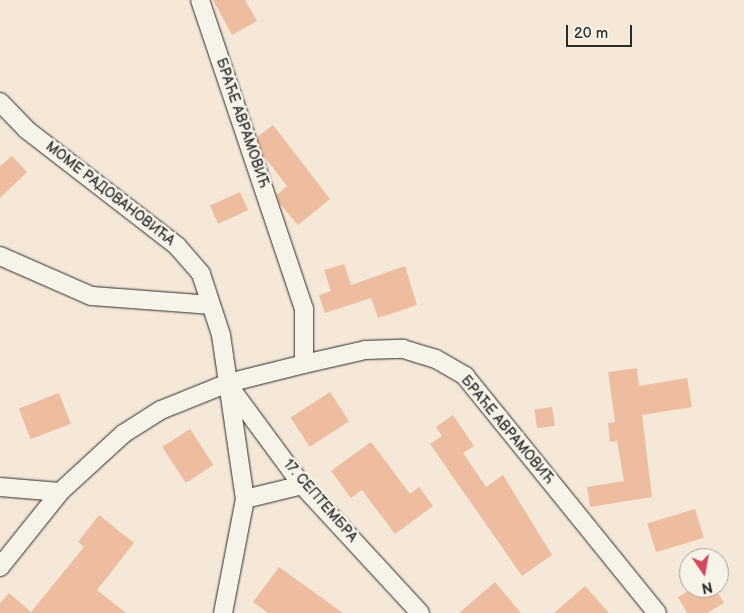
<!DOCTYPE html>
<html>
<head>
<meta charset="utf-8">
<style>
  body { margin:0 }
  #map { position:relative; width:744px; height:613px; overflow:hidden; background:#f5e8d9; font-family:"Balsamiq Sans",sans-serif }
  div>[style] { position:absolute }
  .building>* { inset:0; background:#eebd9f; transform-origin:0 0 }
  .roads { filter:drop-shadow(0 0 1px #2b2b2b) drop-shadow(0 0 1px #2b2b2b) }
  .minor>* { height:18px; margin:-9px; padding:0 9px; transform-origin:9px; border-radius:9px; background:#f7f3e8 }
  span { translate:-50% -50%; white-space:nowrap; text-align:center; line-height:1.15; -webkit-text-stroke:5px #f7f3e8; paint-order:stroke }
  .street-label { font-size:14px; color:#2b2b2b }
  .north { position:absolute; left:679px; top:548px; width:50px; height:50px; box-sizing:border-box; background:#f7f3e8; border:1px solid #a5a39c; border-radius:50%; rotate:168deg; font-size:14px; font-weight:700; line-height:20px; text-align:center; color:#2b2b2b }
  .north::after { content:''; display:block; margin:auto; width:18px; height:22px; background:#d1495b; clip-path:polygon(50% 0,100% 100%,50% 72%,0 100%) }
  .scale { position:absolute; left:566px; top:25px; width:66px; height:22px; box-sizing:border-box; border:2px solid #2b2b2b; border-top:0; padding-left:6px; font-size:15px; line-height:18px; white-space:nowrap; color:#2b2b2b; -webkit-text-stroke:4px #f7f3e8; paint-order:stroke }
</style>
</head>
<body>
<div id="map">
  <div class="building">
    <i style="clip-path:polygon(213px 0,245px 0,257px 21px,232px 35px)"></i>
    <i style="clip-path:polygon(273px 125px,330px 199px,298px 225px,279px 203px,277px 195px,287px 186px,263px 155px,257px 137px)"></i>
    <i style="clip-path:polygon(12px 156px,27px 172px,0 198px,0 166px)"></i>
    <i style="left:240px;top:192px;width:20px;height:33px;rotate:66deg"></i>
    <i style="clip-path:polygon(344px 264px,351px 285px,405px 266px,417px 305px,378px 318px,371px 298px,325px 313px,319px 295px,331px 291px,324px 270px)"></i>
    <i style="clip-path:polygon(637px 368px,639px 386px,687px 378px,692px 407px,642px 415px,652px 497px,590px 507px,587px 487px,624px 481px,617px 441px,610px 442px,608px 423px,615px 422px,608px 372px)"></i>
    <i style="left:330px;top:392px;width:35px;height:47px;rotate:57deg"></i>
    <i style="left:59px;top:393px;width:33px;height:43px;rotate:69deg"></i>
    <i style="left:552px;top:407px;width:19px;height:18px;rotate:81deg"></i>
    <i style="clip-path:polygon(453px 415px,474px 446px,463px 453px,486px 487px,503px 475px,552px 555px,522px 576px,430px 444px,442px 436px,436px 427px)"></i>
    <i style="left:190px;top:429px;width:43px;height:33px;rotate:57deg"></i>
    <i style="clip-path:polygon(371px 442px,410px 494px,419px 487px,433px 506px,395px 534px,362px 490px,351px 498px,331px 471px)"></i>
    <i style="left:695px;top:509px;width:30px;height:50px;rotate:73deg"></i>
    <i style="clip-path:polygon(99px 515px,134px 543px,97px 590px,126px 613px,0 613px,0 603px,9px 593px,31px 612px,84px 547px,78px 542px)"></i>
    <i style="clip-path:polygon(279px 567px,343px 613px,268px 613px,253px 602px)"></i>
    <i style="clip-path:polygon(495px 582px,521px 613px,459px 613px)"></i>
    <i style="clip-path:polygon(585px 586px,609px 613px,554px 613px)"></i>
    <i style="clip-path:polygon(693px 588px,715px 588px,724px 603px,707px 613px,687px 613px,678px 597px)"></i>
  </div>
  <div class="roads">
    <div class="minor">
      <i style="left:200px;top:0;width:326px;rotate:71.4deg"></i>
      <i style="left:304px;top:309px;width:55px;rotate:90deg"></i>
      <i style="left:0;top:102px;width:39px;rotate:46deg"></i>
      <i style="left:27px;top:130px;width:190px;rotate:37.7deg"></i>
      <i style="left:177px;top:246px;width:37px;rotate:49deg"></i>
      <i style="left:201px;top:274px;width:64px;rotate:71.8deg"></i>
      <i style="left:221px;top:335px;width:166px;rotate:81.7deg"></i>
      <i style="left:245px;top:499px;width:116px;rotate:100.9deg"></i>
      <i style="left:0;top:256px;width:99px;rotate:23.7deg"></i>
      <i style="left:91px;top:296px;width:119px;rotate:4.3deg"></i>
      <i style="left:229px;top:386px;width:123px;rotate:53.6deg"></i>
      <i style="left:302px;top:485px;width:174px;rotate:47.3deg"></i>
      <i style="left:0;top:487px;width:60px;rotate:4.8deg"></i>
      <i style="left:245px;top:499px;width:59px;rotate:-13.8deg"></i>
      <i style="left:0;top:567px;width:96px;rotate:-51.3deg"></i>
      <i style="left:60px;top:492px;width:86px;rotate:-42.6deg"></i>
      <i style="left:123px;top:434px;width:45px;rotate:-32.3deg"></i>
      <i style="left:161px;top:410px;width:72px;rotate:-21.9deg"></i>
      <i style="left:228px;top:383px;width:78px;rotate:-14deg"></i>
      <i style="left:304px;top:364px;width:63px;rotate:-12.9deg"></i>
      <i style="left:365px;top:350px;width:38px;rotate:-2deg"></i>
      <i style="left:403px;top:349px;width:34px;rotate:17deg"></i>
      <i style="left:436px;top:359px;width:34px;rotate:30deg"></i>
      <i style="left:465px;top:376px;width:305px;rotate:51deg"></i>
    </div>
  </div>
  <div class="street-label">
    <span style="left:242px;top:123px;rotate:71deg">БРАЋЕ АВРАМОВИЋ</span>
    <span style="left:110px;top:194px;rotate:38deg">МОМЕ РАДОВАНОВИЋА</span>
    <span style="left:507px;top:430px;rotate:50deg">БРАЋЕ АВРАМОВИЋ</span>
    <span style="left:320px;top:501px;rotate:49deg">17. СЕПТЕМБРА</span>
  </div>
  <div class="north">N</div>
  <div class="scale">20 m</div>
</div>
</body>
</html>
